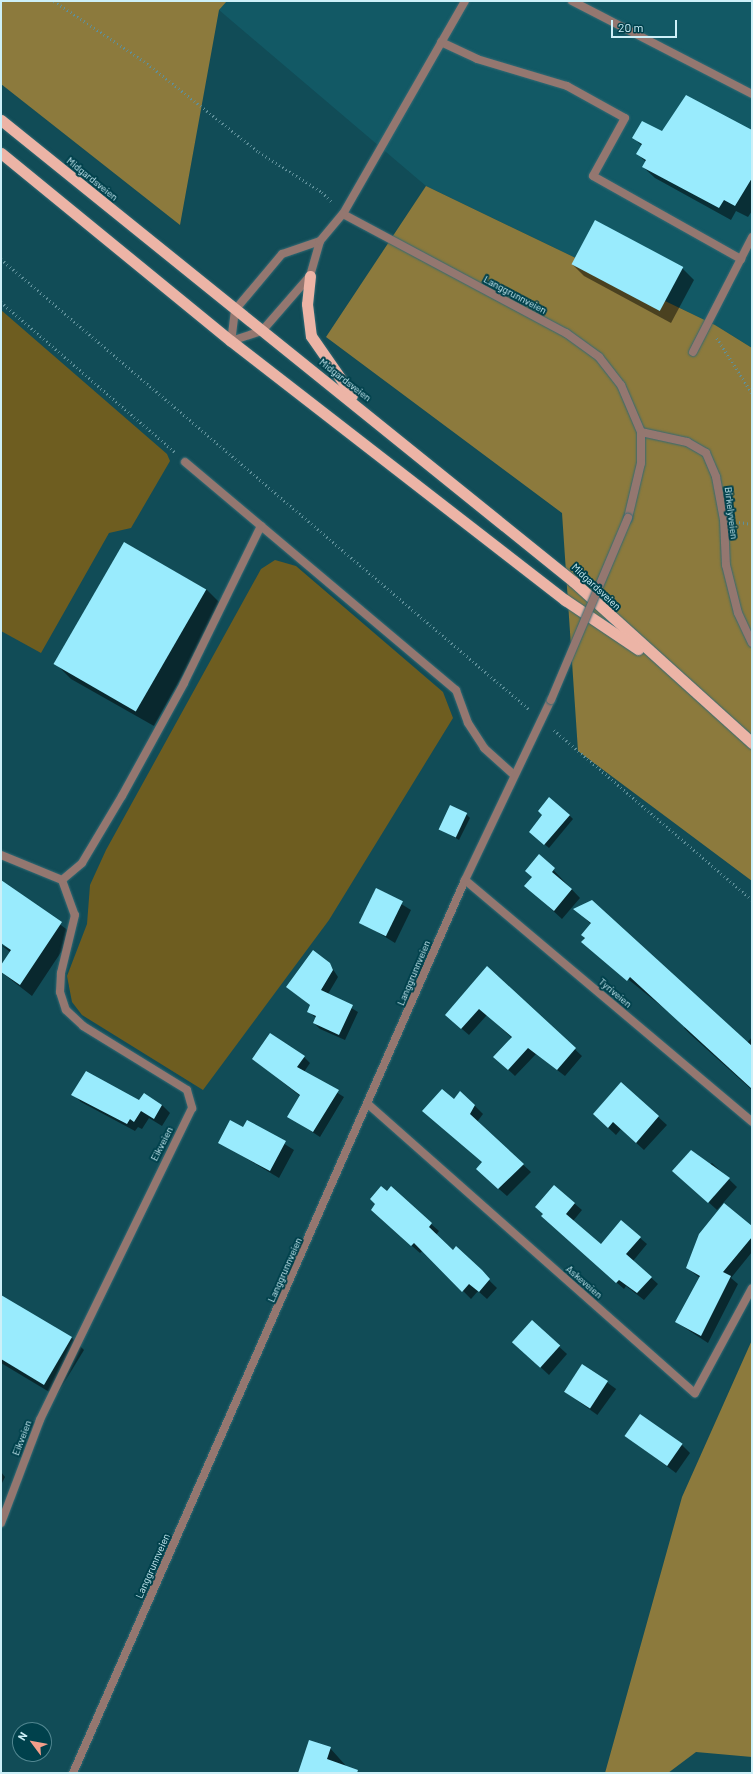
<!DOCTYPE html>
<html>
<head>
<meta charset="utf-8">
<style>
  body { margin:0 }
  #map { position:relative; width:753px; height:1774px; overflow:hidden; background:#114c57; font-family:Barlow,sans-serif }
  div>[style] { position:absolute }
  .built>* { inset:0; background:#125965 }
  .green>* { inset:0; background:#6e5d20 }
  .forest>* { inset:0; background:#8c7a3d }
  .shadow>* { inset:0; background:#0007; transform-origin:0 0 }
  .building>* { inset:0; background:#99ebfd; transform-origin:0 0 }
  .path>* { height:2.5px; margin-top:-1.25px; transform-origin:0; background:repeating-linear-gradient(90deg,#5f909a 0 1px,transparent 0 4px) }
  .roads { filter:drop-shadow(0 0 1px #336a74) drop-shadow(0 0 1px #336a74) }
  .service>* { height:8px; margin:-4px; padding:0 4px; transform-origin:4px; border-radius:4px; background:#947770 }
  .minor>* { height:8px; margin:-4px; padding:0 4px; transform-origin:4px; border-radius:4px; background:#947770 }
  .trunk>* { height:11px; margin:-5.5px; padding:0 5.5px; transform-origin:5.5px; border-radius:5.5px; background:#ecb4a6 }
  .bridges { filter:drop-shadow(0 0 1px #336a74) drop-shadow(0 0 1px #336a74) }
  .minor-bridge>* { height:8px; margin:-4px; padding:0 4px; transform-origin:4px; border-radius:4px; background:#947770 }
  span { translate:-50% -50%; white-space:nowrap; text-align:center; line-height:1.15; -webkit-text-stroke:4px #00414c; paint-order:stroke }
  .street-label { font-size:10px; color:#cdf0f8 }
  .frame { position:absolute; inset:0; border:2px solid #cdf0f8; pointer-events:none }
  .north { position:absolute; left:12px; top:1722px; width:40px; height:40px; box-sizing:border-box; background:#00414c; border:1px solid #528791; border-radius:50%; rotate:302deg; font-size:11px; font-weight:700; line-height:16px; text-align:center; color:#cdf0f8 }
  .north::after { content:''; display:block; margin:auto; width:14px; height:18px; background:#f49e8a; clip-path:polygon(50% 0,100% 100%,50% 72%,0 100%) }
  .scale { position:absolute; left:611px; top:20px; width:66px; height:18px; box-sizing:border-box; border:2px solid #cdf0f8; border-top:0; padding-left:5px; font-size:12px; line-height:14px; white-space:nowrap; color:#cdf0f8; -webkit-text-stroke:3px #00414c; paint-order:stroke }
</style>
</head>
<body>
<div id="map">
  <div class="built">
    <i style="clip-path:polygon(227px 1px,752px 1px,752px 348px,715px 325px,426px 186px,219px 10px)"></i>
  </div>
  <div class="green">
    <i style="clip-path:polygon(1px 310px,167px 454px,170px 461px,131px 528px,109px 533px,41px 653px,1px 631px)"></i>
    <i style="clip-path:polygon(275px 560px,296px 566px,443px 692px,453px 718px,329px 920px,203px 1090px,82px 1015px,72px 1002px,67px 976px,87px 924px,90px 885px,106px 850px,261px 569px)"></i>
  </div>
  <div class="forest">
    <i style="clip-path:polygon(1px 1px,227px 1px,219px 10px,180px 225px,1px 84px)"></i>
    <i style="clip-path:polygon(426px 186px,715px 325px,752px 348px,752px 881px,578px 751px,562px 513px,326px 337px)"></i>
    <i style="clip-path:polygon(752px 1340px,752px 1757px,696px 1752px,668px 1773px,605px 1773px,682px 1497px)"></i>
  </div>
  <div class="shadow">
    <i style="clip-path:polygon(752px 132px,752px 211px,748px 217px,736px 211px,731px 220px,655px 178px,643px 167px,646px 162px,637px 154px,642px 146px,634px 138px,663px 133px)"></i>
    <i style="clip-path:polygon(572px 264px,682px 268px,694px 280px,671px 323px,584px 276px)"></i>
    <i style="clip-path:polygon(124px 543px,207px 590px,222px 605px,154px 726px,71px 679px,56px 664px)"></i>
    <i style="clip-path:polygon(466px 814px,470px 818px,459px 840px,439px 828px)"></i>
    <i style="clip-path:polygon(569px 815px,573px 819px,549px 848px,534px 835px)"></i>
    <i style="clip-path:polygon(540px 856px,580px 898px,562px 919px,526px 886px,533px 878px)"></i>
    <i style="clip-path:polygon(1px 881px,73px 934px,32px 996px,1px 972px,10px 952px,1px 945px,16px 952px,1px 942px)"></i>
    <i style="clip-path:polygon(377px 889px,411px 910px,395px 943px,361px 922px)"></i>
    <i style="clip-path:polygon(575px 909px,747px 1043px,752px 1037px,752px 1090px,691px 1035px,684px 1028px,686px 1026px,582px 942px,591px 924px)"></i>
    <i style="clip-path:polygon(329px 963px,338px 977px,328px 994px,358px 1012px,345px 1040px,320px 1029px,314px 1023px,317px 1019px,308px 1011px,311px 1006px,287px 987px)"></i>
    <i style="clip-path:polygon(487px 967px,582px 1056px,565px 1076px,536px 1054px,515px 1076px,502px 1064px,512px 1038px,487px 1015px,469px 1035px,454px 1022px)"></i>
    <i style="clip-path:polygon(304px 1057px,310px 1063px,304px 1072px,344px 1097px,320px 1137px,289px 1117px,300px 1096px,253px 1059px)"></i>
    <i style="clip-path:polygon(621px 1083px,667px 1125px,644px 1150px,621px 1129px,616px 1135px,602px 1122px)"></i>
    <i style="clip-path:polygon(73px 1094px,162px 1105px,170px 1113px,162px 1126px,149px 1118px,142px 1129px,138px 1127px,135px 1131px,81px 1102px)"></i>
    <i style="clip-path:polygon(454px 1100px,475px 1106px,483px 1114px,477px 1122px,531px 1172px,507px 1196px,485px 1177px,483px 1163px)"></i>
    <i style="clip-path:polygon(248px 1121px,294px 1150px,279px 1178px,219px 1142px,244px 1128px)"></i>
    <i style="clip-path:polygon(712px 1163px,737px 1187px,717px 1210px,682px 1178px)"></i>
    <i style="clip-path:polygon(554px 1186px,582px 1210px,573px 1221px,601px 1245px,640px 1238px,647px 1244px,633px 1261px,658px 1284px,644px 1300px,626px 1286px,624px 1289px,549px 1223px)"></i>
    <i style="clip-path:polygon(380px 1218px,431px 1224px,439px 1231px,436px 1235px,453px 1251px,456px 1248px,497px 1288px,487px 1299px,478px 1291px,471px 1299px,423px 1250px,420px 1253px)"></i>
    <i style="clip-path:polygon(752px 1227px,752px 1252px,731px 1278px,738px 1284px,708px 1343px,676px 1322px,700px 1278px,687px 1268px)"></i>
    <i style="clip-path:polygon(1px 1296px,72px 1338px,84px 1350px,56px 1396px,1px 1363px)"></i>
    <i style="clip-path:polygon(532px 1322px,567px 1354px,549px 1375px,522px 1350px)"></i>
    <i style="left:583px;top:1365px;width:41px;height:32px;rotate:36deg"></i>
    <i style="clip-path:polygon(626px 1436px,682px 1445px,690px 1453px,676px 1473px)"></i>
    <i style="clip-path:polygon(1px 1472px,5px 1477px,1px 1485px)"></i>
    <i style="clip-path:polygon(330px 1748px,347px 1767px,359px 1773px,299px 1773px)"></i>
  </div>
  <div class="building">
    <i style="clip-path:polygon(686px 95px,752px 130px,752px 178px,735px 206px,724px 200px,719px 208px,642px 167px,646px 160px,636px 154px,642px 144px,632px 138px,642px 121px,662px 131px)"></i>
    <i style="left:595px;top:220px;width:100px;height:50px;rotate:28deg"></i>
    <i style="left:124px;top:542px;width:95px;height:141px;rotate:30deg"></i>
    <i style="clip-path:polygon(549px 797px,570px 815px,544px 845px,529px 832px,542px 815px,538px 811px)"></i>
    <i style="left:450px;top:805px;width:19px;height:27px;rotate:25deg"></i>
    <i style="clip-path:polygon(539px 854px,555px 868px,552px 872px,572px 889px,554px 911px,524px 886px,532px 877px,525px 871px)"></i>
    <i style="clip-path:polygon(1px 880px,62px 922px,20px 985px,1px 972px,1px 965px,11px 950px,1px 943px)"></i>
    <i style="left:376px;top:888px;width:30px;height:39px;rotate:26deg"></i>
    <i style="clip-path:polygon(592px 900px,752px 1046px,752px 1089px,630px 977px,627px 981px,581px 942px,585px 938px,581px 935px,591px 923px,573px 909px)"></i>
    <i style="clip-path:polygon(313px 950px,330px 963px,333px 970px,321px 990px,353px 1005px,339px 1035px,313px 1023px,316px 1016px,307px 1012px,310px 1005px,286px 987px)"></i>
    <i style="clip-path:polygon(487px 966px,576px 1048px,557px 1070px,528px 1048px,508px 1070px,493px 1057px,512px 1037px,479px 1009px,461px 1029px,445px 1015px)"></i>
    <i style="clip-path:polygon(270px 1033px,305px 1056px,297px 1067px,339px 1090px,313px 1132px,287px 1117px,300px 1095px,252px 1059px)"></i>
    <i style="clip-path:polygon(86px 1071px,139px 1100px,144px 1093px,162px 1105px,154px 1119px,141px 1111px,134px 1122px,130px 1119px,127px 1124px,71px 1095px)"></i>
    <i style="clip-path:polygon(621px 1082px,659px 1116px,636px 1143px,613px 1122px,608px 1128px,593px 1114px)"></i>
    <i style="clip-path:polygon(442px 1089px,454px 1099px,460px 1091px,475px 1105px,470px 1114px,524px 1164px,498px 1189px,476px 1169px,482px 1162px,422px 1111px)"></i>
    <i style="clip-path:polygon(230px 1120px,243px 1127px,247px 1120px,286px 1141px,270px 1171px,218px 1143px)"></i>
    <i style="clip-path:polygon(691px 1150px,730px 1178px,708px 1203px,672px 1171px)"></i>
    <i style="clip-path:polygon(554px 1185px,575px 1203px,566px 1214px,601px 1244px,621px 1220px,641px 1237px,626px 1254px,652px 1277px,637px 1293px,619px 1280px,616px 1283px,541px 1216px,543px 1214px,535px 1207px)"></i>
    <i style="clip-path:polygon(381px 1186px,387px 1191px,391px 1186px,432px 1223px,429px 1227px,453px 1250px,456px 1246px,482px 1270px,490px 1279px,479px 1292px,469px 1284px,462px 1292px,414px 1243px,411px 1246px,371px 1210px,375px 1204px,370px 1199px)"></i>
    <i style="clip-path:polygon(724px 1203px,752px 1226px,752px 1237px,723px 1272px,731px 1276px,701px 1336px,675px 1322px,700px 1276px,686px 1268px,699px 1234px)"></i>
    <i style="clip-path:polygon(1px 1295px,72px 1337px,44px 1385px,1px 1359px)"></i>
    <i style="left:532px;top:1320px;width:38px;height:30px;rotate:42deg"></i>
    <i style="left:582px;top:1364px;width:31px;height:33px;rotate:33deg"></i>
    <i style="left:640px;top:1414px;width:52px;height:27px;rotate:35deg"></i>
    <i style="clip-path:polygon(309px 1740px,331px 1747px,327px 1759px,358px 1770px,357px 1773px,298px 1773px)"></i>
  </div>
  <div class="path">
    <i style="left:54px;top:1px;width:108px;rotate:33.7deg"></i>
    <i style="left:144px;top:61px;width:147px;rotate:38.4deg"></i>
    <i style="left:259px;top:152px;width:75px;rotate:32.4deg"></i>
    <i style="left:322px;top:192px;width:14px;rotate:45deg"></i>
    <i style="left:1px;top:259px;width:695px;rotate:40.45deg"></i>
    <i style="left:1px;top:302px;width:230px;rotate:40.8deg"></i>
    <i style="left:717px;top:338px;width:65px;rotate:57.5deg"></i>
    <i style="left:739px;top:522px;width:13px;rotate:9deg"></i>
    <i style="left:554px;top:730px;width:261px;rotate:40.6deg"></i>
  </div>
  <div class="roads">
    <div class="service">
      <i style="left:441px;top:42px;width:40px;rotate:25deg"></i>
      <i style="left:477px;top:59px;width:94px;rotate:16.7deg"></i>
      <i style="left:567px;top:86px;width:66px;rotate:28.9deg"></i>
      <i style="left:625px;top:118px;width:66px;rotate:118.9deg"></i>
      <i style="left:593px;top:176px;width:170px;rotate:29.3deg"></i>
      <i style="left:693px;top:352px;width:129px;rotate:-62.8deg"></i>
      <i style="left:185px;top:462px;width:354px;rotate:40.1deg"></i>
      <i style="left:456px;top:690px;width:35px;rotate:70deg"></i>
      <i style="left:468px;top:723px;width:30px;rotate:57deg"></i>
      <i style="left:484px;top:748px;width:40px;rotate:42deg"></i>
      <i style="left:1px;top:855px;width:66px;rotate:22.3deg"></i>
      <i style="left:62px;top:880px;width:37px;rotate:70deg"></i>
      <i style="left:75px;top:915px;width:60px;rotate:103.6deg"></i>
      <i style="left:61px;top:973px;width:19px;rotate:93deg"></i>
      <i style="left:60px;top:992px;width:19px;rotate:72deg"></i>
      <i style="left:66px;top:1010px;width:23px;rotate:43deg"></i>
      <i style="left:83px;top:1026px;width:122px;rotate:31.6deg"></i>
      <i style="left:187px;top:1090px;width:19px;rotate:74deg"></i>
      <i style="left:192px;top:1108px;width:347px;rotate:116deg"></i>
      <i style="left:40px;top:1420px;width:110px;rotate:110.7deg"></i>
      <i style="left:62px;top:880px;width:26px;rotate:-40deg"></i>
      <i style="left:82px;top:863px;width:78px;rotate:-59.2deg"></i>
      <i style="left:122px;top:796px;width:129px;rotate:-61.2deg"></i>
      <i style="left:184px;top:683px;width:175px;rotate:-63.9deg"></i>
    </div>
    <div class="minor">
      <i style="left:465px;top:1px;width:245px;rotate:119.8deg"></i>
      <i style="left:343px;top:214px;width:253px;rotate:28.1deg"></i>
      <i style="left:566px;top:333px;width:41px;rotate:36deg"></i>
      <i style="left:599px;top:357px;width:36px;rotate:52deg"></i>
      <i style="left:621px;top:385px;width:51px;rotate:66.9deg"></i>
      <i style="left:641px;top:432px;width:31px;rotate:90deg"></i>
      <i style="left:641px;top:463px;width:57px;rotate:103.3deg"></i>
      <i style="left:572px;top:1px;width:203px;rotate:27.3deg"></i>
      <i style="left:320px;top:241px;width:40px;rotate:161.1deg"></i>
      <i style="left:282px;top:254px;width:73px;rotate:130deg"></i>
      <i style="left:235px;top:310px;width:31px;rotate:97deg"></i>
      <i style="left:231px;top:341px;width:33px;rotate:-18deg"></i>
      <i style="left:262px;top:331px;width:73px;rotate:-48.9deg"></i>
      <i style="left:310px;top:276px;width:36px;rotate:-74deg"></i>
      <i style="left:320px;top:241px;width:35px;rotate:-50deg"></i>
      <i style="left:641px;top:432px;width:47px;rotate:12.3deg"></i>
      <i style="left:687px;top:442px;width:22px;rotate:30deg"></i>
      <i style="left:706px;top:453px;width:26px;rotate:67deg"></i>
      <i style="left:716px;top:477px;width:44px;rotate:79.5deg"></i>
      <i style="left:724px;top:520px;width:45px;rotate:87.5deg"></i>
      <i style="left:726px;top:565px;width:49px;rotate:76deg"></i>
      <i style="left:738px;top:613px;width:33px;rotate:65deg"></i>
      <i style="left:465px;top:880px;width:375px;rotate:40.1deg"></i>
      <i style="left:369px;top:1105px;width:435px;rotate:41.5deg"></i>
      <i style="left:695px;top:1393px;width:119px;rotate:-61.5deg"></i>
      <i style="left:73px;top:1773px;width:975px;rotate:-66.3deg"></i>
      <i style="left:465px;top:880px;width:199px;rotate:-64.5deg"></i>
    </div>
    <div class="trunk">
      <i style="left:1px;top:120px;width:736px;rotate:38.88deg"></i>
      <i style="left:574px;top:582px;width:240px;rotate:42.1deg"></i>
      <i style="left:1px;top:153px;width:297px;rotate:39.3deg"></i>
      <i style="left:231px;top:341px;width:423px;rotate:37.8deg"></i>
      <i style="left:565px;top:600px;width:88px;rotate:33.9deg"></i>
      <i style="left:310px;top:276px;width:28px;rotate:96deg"></i>
      <i style="left:307px;top:304px;width:32px;rotate:83deg"></i>
      <i style="left:311px;top:336px;width:72px;rotate:55.2deg"></i>
    </div>
  </div>
  <div class="bridges">
    <div class="minor-bridge">
      <i style="left:551px;top:700px;width:198px;rotate:-67.1deg"></i>
    </div>
  </div>
  <div class="street-label">
    <span style="left:92px;top:179px;rotate:39deg">Midgardsveien</span>
    <span style="left:515px;top:295px;rotate:28deg">Langgrunnveien</span>
    <span style="left:345px;top:380px;rotate:38deg">Midgardsveien</span>
    <span style="left:731px;top:513px;rotate:83deg">Birkelyveien</span>
    <span style="left:596px;top:587px;rotate:43deg">Midgardsveien</span>
    <span style="left:414px;top:973px;rotate:-67deg">Langgrunnveien</span>
    <span style="left:615px;top:993px;rotate:40deg">Tyriveien</span>
    <span style="left:162px;top:1144px;rotate:-63deg">Eikveien</span>
    <span style="left:285px;top:1270px;rotate:-66deg">Langgrunnveien</span>
    <span style="left:584px;top:1282px;rotate:41deg">Askeveien</span>
    <span style="left:22px;top:1438px;rotate:-69deg">Eikveien</span>
    <span style="left:153px;top:1566px;rotate:-66deg">Langgrunnveien</span>
  </div>
  <div class="frame"></div>
  <div class="north">N</div>
  <div class="scale">20 m</div>
</div>
</body>
</html>
